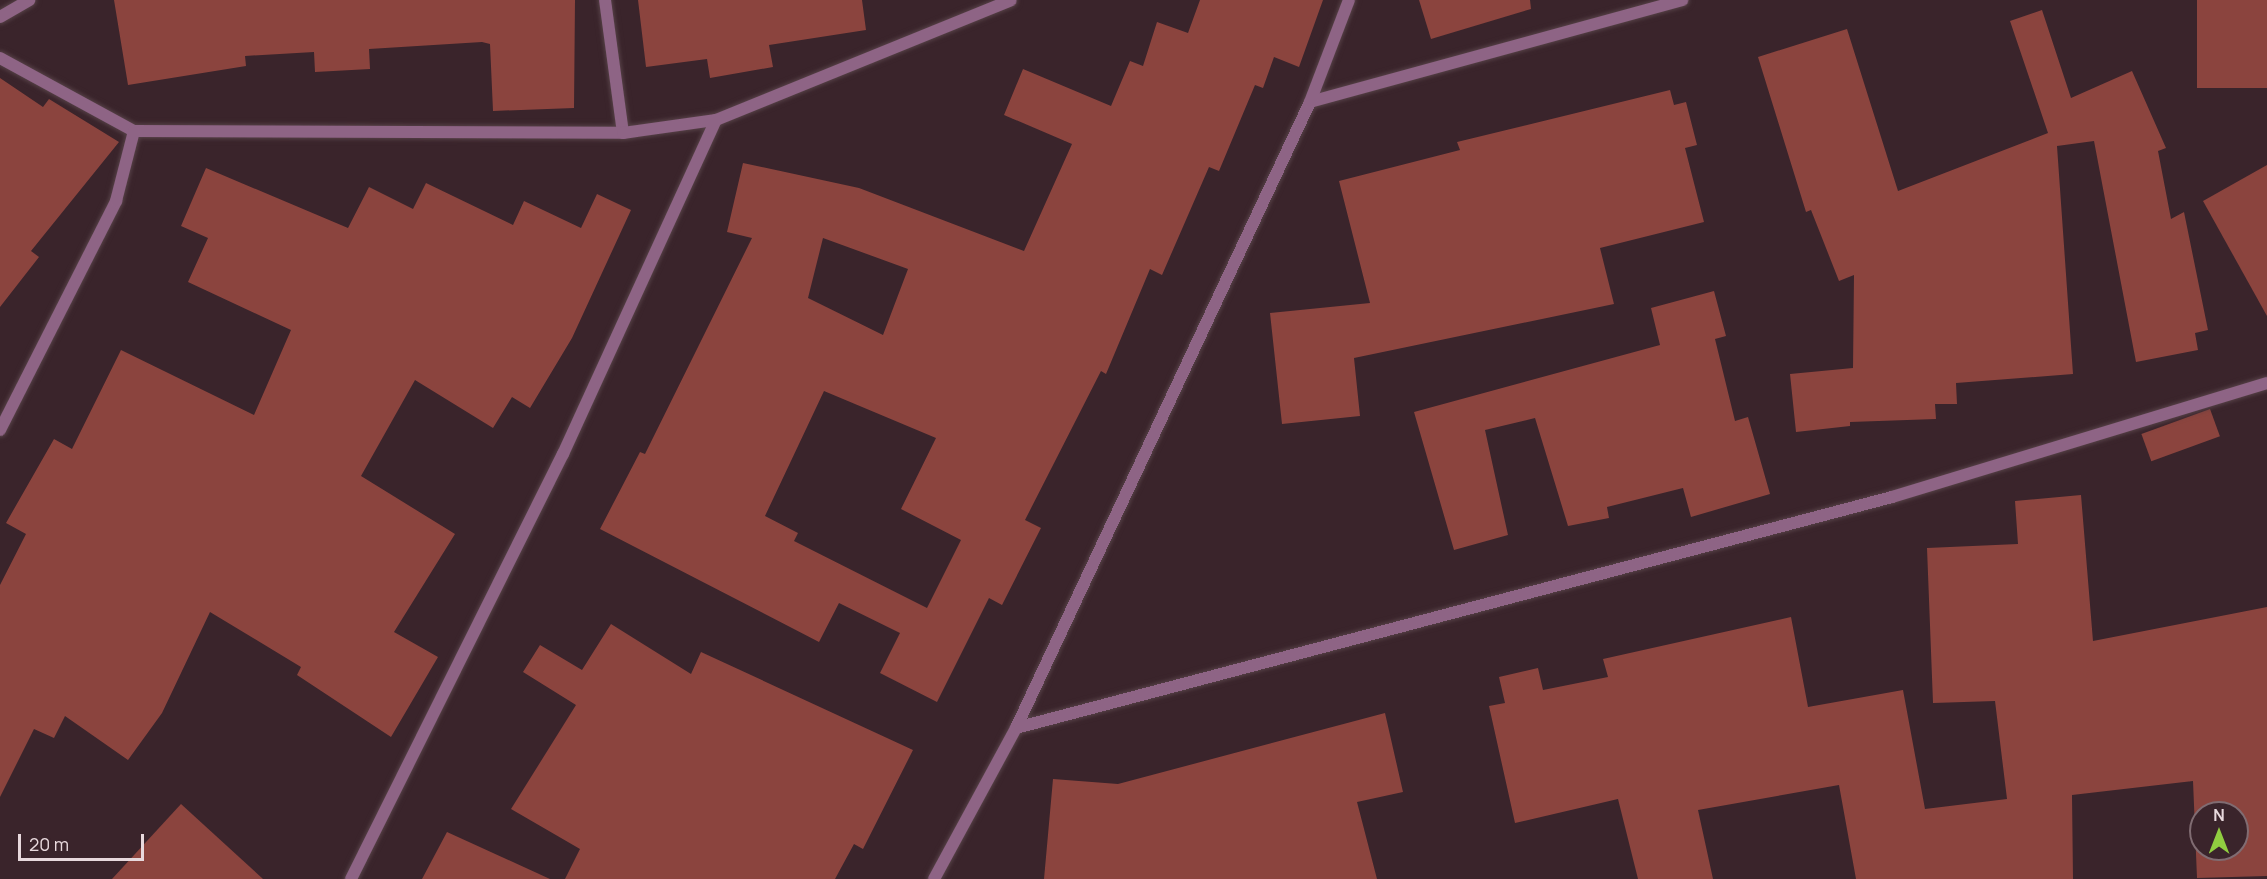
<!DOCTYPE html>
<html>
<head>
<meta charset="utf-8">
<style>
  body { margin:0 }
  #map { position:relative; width:2267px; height:879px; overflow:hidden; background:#3a242b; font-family:Manrope,sans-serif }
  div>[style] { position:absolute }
  .building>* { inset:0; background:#8b443e; transform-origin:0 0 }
  .roads { filter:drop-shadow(0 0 2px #564147) drop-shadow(0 0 2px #564147) }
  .street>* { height:12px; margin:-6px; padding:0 6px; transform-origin:6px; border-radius:6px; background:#8e6485 }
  span { translate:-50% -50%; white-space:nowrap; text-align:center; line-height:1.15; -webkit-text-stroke:5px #3a242b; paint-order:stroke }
  .north { position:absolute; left:2189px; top:801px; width:60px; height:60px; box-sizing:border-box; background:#3a242b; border:2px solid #806c72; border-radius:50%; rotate:0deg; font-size:16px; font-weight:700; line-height:24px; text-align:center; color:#e8d9dd }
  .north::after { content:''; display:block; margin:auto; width:21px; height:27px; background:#90cd40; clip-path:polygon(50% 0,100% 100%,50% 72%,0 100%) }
  .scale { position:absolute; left:18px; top:834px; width:126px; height:27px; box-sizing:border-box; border:3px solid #e8d9dd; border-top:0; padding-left:8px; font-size:18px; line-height:21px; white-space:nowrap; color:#e8d9dd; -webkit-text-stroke:4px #3a242b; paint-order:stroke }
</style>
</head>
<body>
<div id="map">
  <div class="building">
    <i style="clip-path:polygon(114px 0,575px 0,574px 108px,493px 111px,490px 44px,482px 42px,369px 49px,370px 69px,315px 72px,314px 52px,245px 56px,246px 66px,128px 85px)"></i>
    <i style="clip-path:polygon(638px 0,862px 0,866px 30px,769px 45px,773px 67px,710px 78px,707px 59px,646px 67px)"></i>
    <i style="clip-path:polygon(evenodd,1200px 0,1323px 0,1299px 67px,1274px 57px,1263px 88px,1255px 85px,1219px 171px,1209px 167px,1162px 275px,1150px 269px,1106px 374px,1101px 371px,1025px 520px,1041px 528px,1002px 605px,989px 598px,937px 702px,880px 673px,900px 633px,839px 603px,819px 642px,600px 529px,640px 452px,645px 454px,752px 238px,727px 232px,743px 163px,859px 188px,1024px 251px,1072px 144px,1004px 115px,1023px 69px,1111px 106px,1130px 61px,1143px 66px,1157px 22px,1188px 33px,1200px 0,823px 238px,908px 269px,883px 335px,808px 298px,823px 238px,1200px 0,824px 391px,936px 438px,901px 509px,961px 540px,927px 608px,794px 541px,798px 533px,765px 516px,824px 391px)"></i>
    <i style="clip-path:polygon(1419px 0,1530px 0,1531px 9px,1431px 39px)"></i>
    <i style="left:2197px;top:0;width:70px;height:88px"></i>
    <i style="clip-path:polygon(2042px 10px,2071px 98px,2132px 71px,2166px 148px,2158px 151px,2171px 219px,2184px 212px,2208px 330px,2195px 333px,2198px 350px,2136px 362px,2094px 141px,2057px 146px,2073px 374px,1956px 383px,1957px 404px,1935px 404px,1936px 419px,1850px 422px,1850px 426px,1796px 432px,1790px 374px,1853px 368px,1854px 275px,1839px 281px,1811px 210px,1806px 212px,1758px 57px,1847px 29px,1898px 191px,2048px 133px,2010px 21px)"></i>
    <i style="clip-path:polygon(0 78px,43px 107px,49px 99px,119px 142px,31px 251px,39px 257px,0 307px)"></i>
    <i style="clip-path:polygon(1670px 90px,1674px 105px,1686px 102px,1697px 145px,1685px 148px,1704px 222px,1600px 248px,1614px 304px,1354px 358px,1360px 416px,1282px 424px,1270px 313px,1370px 303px,1339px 181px,1460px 150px,1457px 142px)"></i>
    <i style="clip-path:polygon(2267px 165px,2267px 316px,2203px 201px)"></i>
    <i style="clip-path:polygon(206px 168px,348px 228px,369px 187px,413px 209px,426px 183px,513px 225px,524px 201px,581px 228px,597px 194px,631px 210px,572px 338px,530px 408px,512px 397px,493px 428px,415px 380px,361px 476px,455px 534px,394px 632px,438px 657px,391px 737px,297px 675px,301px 667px,210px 612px,162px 713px,128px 760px,65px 716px,54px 738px,34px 729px,0 797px,0 585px,26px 534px,6px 523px,54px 439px,72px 449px,121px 350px,254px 415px,291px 330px,188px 282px,208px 238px,181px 226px)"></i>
    <i style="clip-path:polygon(1714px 291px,1726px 336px,1715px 339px,1735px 421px,1748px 417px,1770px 494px,1691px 517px,1683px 488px,1607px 507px,1609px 518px,1568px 526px,1535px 418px,1485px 430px,1508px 535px,1454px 550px,1414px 412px,1660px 345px,1651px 308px)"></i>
    <i style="left:2210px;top:409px;width:29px;height:73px;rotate:70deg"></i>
    <i style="clip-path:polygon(evenodd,2081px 495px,2093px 641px,2267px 607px,2267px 876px,2197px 878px,2193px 781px,2072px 795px,2073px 879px,1856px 879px,1839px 785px,1698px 810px,1713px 879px,1638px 879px,1618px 799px,1515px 823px,1489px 706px,1505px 703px,1499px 677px,1538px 668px,1543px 690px,1608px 677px,1603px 659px,1791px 617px,1808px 707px,1903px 690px,1925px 809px,2007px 799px,1995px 701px,1933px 703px,1927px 548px,2018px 544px,2015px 501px,2081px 495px,2201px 813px,2237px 813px,2237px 849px,2201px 849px,2201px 813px)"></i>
    <i style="clip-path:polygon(611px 624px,691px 674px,701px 652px,913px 750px,863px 849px,854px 844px,835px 879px,565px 879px,580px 849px,511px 809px,576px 705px,523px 672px,540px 645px,582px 670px)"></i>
    <i style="clip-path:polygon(1385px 713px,1403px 792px,1357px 802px,1377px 879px,1044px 879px,1053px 779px,1118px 784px)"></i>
    <i style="clip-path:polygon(181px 804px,263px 879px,112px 879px)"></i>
    <i style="clip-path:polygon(447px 832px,550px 879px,422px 879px)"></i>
  </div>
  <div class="roads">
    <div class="street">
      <i style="left:605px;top:0;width:134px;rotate:82.3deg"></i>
      <i style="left:0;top:17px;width:34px;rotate:-30deg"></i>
      <i style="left:0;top:58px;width:153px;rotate:28.6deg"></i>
      <i style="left:134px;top:131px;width:489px;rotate:0.2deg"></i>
      <i style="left:623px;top:133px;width:94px;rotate:-8deg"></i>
      <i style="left:716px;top:120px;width:318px;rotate:-22.1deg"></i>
      <i style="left:1310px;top:102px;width:386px;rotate:-15.3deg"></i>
      <i style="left:0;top:430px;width:257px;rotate:-63.1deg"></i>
      <i style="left:116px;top:201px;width:72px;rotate:-75.6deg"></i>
      <i style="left:1016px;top:728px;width:906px;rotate:-14.77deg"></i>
      <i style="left:1892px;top:497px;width:392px;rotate:-16.9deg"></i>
      <i style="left:351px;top:879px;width:475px;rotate:-63.5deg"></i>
      <i style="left:563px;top:454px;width:367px;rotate:-65.4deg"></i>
      <i style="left:934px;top:879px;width:172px;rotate:-61.5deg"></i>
      <i style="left:1016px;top:728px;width:692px;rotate:-64.84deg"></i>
      <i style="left:1310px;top:102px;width:109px;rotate:-69.1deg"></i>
    </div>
  </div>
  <div class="north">N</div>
  <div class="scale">20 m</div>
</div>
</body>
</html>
